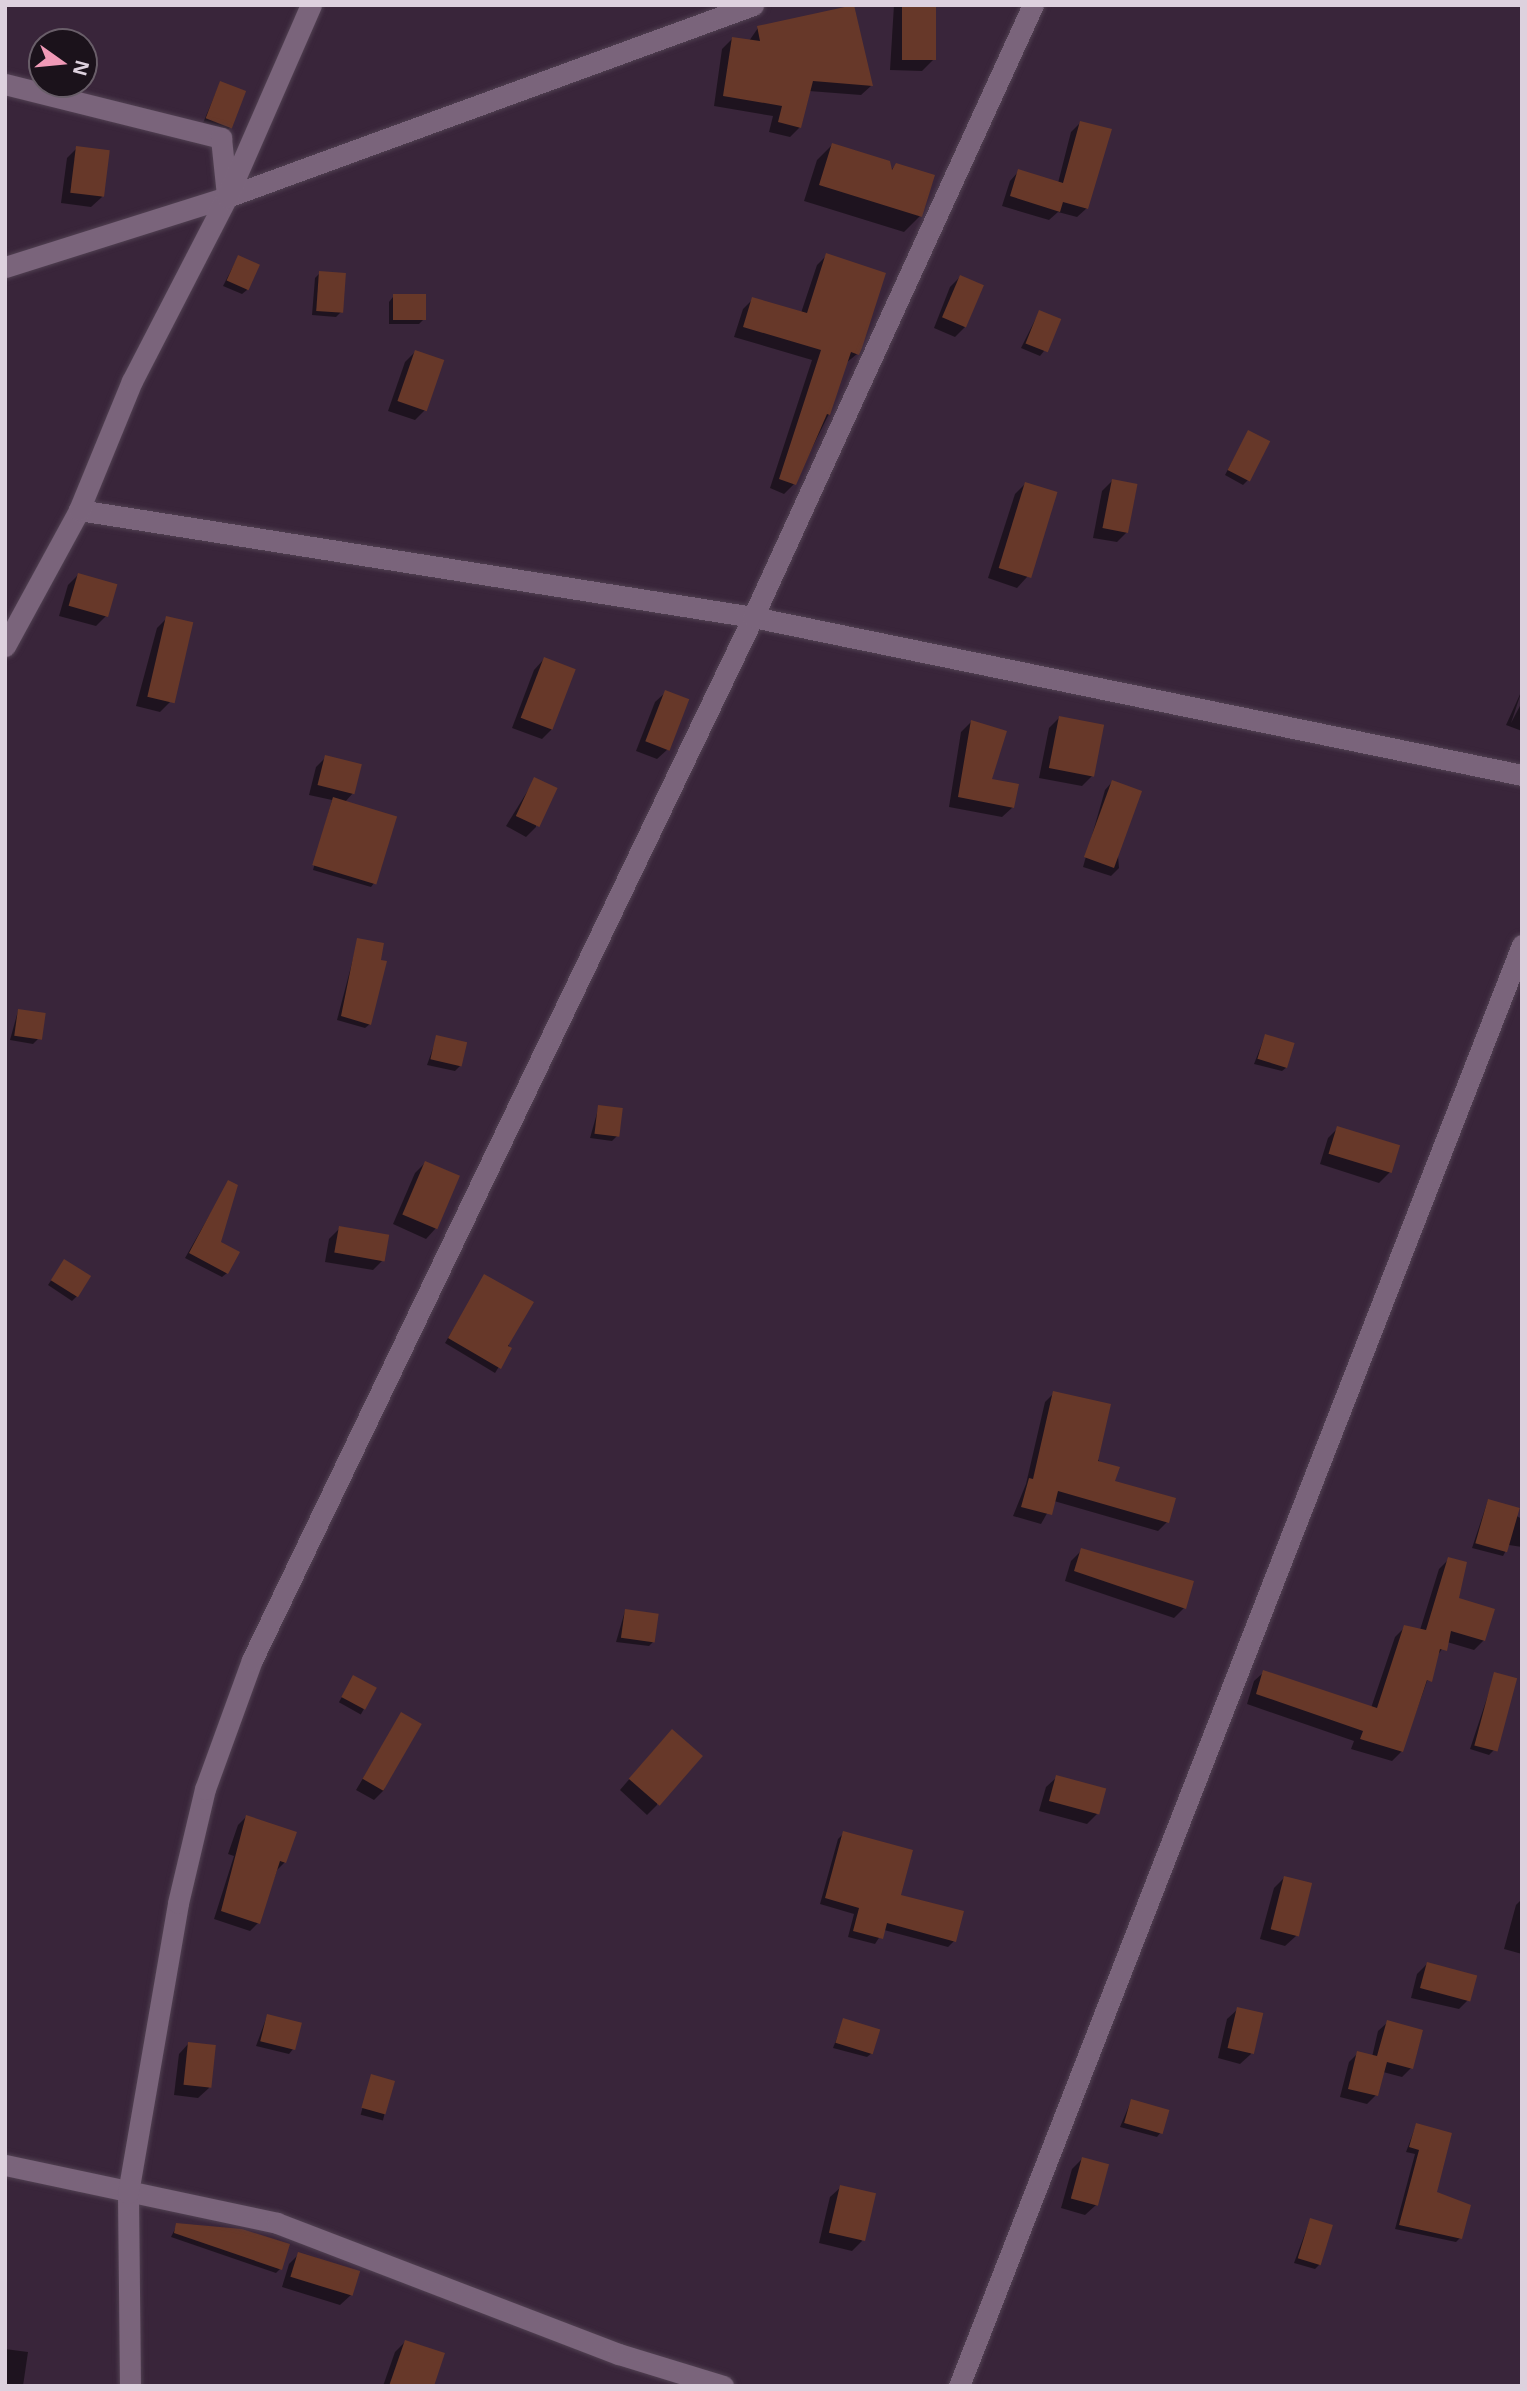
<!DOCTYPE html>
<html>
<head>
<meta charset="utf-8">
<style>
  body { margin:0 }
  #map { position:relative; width:1527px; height:2391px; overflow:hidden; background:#39253a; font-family:"Open Sans",sans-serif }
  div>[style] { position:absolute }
  .shadow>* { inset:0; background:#0007; transform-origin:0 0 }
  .building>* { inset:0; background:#673829; transform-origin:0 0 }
  .roads { filter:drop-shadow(0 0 2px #514152) drop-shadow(0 0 2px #514152) }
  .street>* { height:21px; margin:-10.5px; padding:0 10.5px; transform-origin:10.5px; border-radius:10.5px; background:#7a647b }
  span { translate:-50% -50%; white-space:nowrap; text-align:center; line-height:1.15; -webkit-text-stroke:6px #1b121b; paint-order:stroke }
  .frame { position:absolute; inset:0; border:7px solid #ddd1de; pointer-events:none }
  .north { position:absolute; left:28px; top:28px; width:70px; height:70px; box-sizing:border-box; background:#1b121b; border:2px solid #695e69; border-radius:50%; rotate:105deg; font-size:19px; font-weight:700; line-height:28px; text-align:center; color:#ddd1de }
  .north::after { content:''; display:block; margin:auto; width:24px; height:32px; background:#f09ab7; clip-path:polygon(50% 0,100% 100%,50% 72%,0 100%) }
</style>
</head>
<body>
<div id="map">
  <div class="shadow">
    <i style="clip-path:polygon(548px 5px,576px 5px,548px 7px)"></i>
    <i style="clip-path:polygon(894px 5px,935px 5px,933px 60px,922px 71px,890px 70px)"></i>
    <i style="clip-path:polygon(758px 28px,871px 86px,861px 95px,809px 91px,800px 127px,790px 137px,769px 132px,773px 116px,714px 106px,722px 49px,732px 39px,749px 41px)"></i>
    <i style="clip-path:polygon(220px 83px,231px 127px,226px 131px,203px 123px)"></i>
    <i style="clip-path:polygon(1081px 122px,1087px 208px,1077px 217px,1058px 212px,1049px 220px,1002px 206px,1010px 181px,1019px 171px,1058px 183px,1071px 132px)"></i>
    <i style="clip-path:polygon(832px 145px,891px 170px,896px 165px,920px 216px,904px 232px,804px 201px,817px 160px)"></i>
    <i style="clip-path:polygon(77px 148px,102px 197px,91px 207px,61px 203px,67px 158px)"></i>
    <i style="clip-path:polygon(827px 255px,857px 354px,846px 363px,829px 414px,794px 484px,784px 494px,770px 488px,812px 360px,734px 337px,743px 309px,753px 299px,801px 313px,817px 265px)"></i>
    <i style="clip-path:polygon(238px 257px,247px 290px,242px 294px,223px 286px)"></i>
    <i style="clip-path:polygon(320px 273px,341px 312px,336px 317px,312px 315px,315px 278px)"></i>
    <i style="clip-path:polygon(960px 277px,965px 327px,955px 337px,934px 328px,950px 287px)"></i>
    <i style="clip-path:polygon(393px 297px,424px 319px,419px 324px,389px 324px,389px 302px)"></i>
    <i style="clip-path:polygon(1039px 312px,1044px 351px,1040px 356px,1021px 348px)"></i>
    <i style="clip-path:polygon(415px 352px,425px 410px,415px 420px,388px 411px,405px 362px)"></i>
    <i style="clip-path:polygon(1248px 432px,1248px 480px,1243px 485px,1225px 475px)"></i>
    <i style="clip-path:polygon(1112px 481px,1127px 532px,1117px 542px,1093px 538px,1102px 491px)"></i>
    <i style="clip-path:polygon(1025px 484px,1027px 577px,1017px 588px,988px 578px,1015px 494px)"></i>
    <i style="clip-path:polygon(78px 575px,106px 616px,96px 626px,59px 616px,68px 585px)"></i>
    <i style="clip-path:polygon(167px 618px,170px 702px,160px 712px,136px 706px,157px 628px)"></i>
    <i style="clip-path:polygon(544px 659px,552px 729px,542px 739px,512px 728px,534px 670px)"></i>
    <i style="clip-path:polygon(1522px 690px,1511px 723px,1522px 702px,1522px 731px,1506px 725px)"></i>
    <i style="clip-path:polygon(666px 692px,668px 749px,657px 759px,636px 751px,655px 702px)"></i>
    <i style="clip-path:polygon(1059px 718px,1092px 776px,1082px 786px,1039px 778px,1049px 728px)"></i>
    <i style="clip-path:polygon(971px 722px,990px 780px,1013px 807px,1002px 817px,949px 807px,961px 732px)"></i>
    <i style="clip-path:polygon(326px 757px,353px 793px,345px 802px,375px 882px,371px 887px,313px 870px,332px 800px,309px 795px,316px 767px)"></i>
    <i style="clip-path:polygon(535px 779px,536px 827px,526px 837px,506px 826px)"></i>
    <i style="clip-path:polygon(1112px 782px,1119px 868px,1111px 876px,1083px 867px,1105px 790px)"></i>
    <i style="clip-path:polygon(358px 940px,370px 1024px,365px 1028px,337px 1020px)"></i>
    <i style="clip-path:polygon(18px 1011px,38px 1039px,33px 1044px,10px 1040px)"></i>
    <i style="clip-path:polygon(1265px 1036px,1287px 1067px,1282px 1071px,1254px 1064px)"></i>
    <i style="clip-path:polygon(437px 1037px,460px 1066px,455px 1071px,427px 1065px)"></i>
    <i style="clip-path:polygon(599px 1106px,617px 1136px,612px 1141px,590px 1138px)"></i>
    <i style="clip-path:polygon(1338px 1128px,1390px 1172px,1379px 1183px,1320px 1164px,1328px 1138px)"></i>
    <i style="clip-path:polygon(425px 1163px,436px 1228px,426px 1239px,393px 1224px,415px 1173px)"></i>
    <i style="clip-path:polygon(228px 1183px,219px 1243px,227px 1273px,222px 1277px,185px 1258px)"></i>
    <i style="clip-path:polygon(340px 1228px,383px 1260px,373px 1270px,325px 1262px,329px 1239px)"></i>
    <i style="clip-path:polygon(64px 1261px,77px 1296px,72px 1301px,48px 1285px)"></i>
    <i style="clip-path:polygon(485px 1276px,510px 1349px,495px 1373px,445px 1343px)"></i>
    <i style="clip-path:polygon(1054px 1393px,1113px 1482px,1167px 1522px,1158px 1531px,1054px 1501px,1041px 1524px,1013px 1516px,1026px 1484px,1045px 1402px)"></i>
    <i style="clip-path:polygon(1488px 1500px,1522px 1519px,1522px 1547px,1509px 1545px,1503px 1556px,1472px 1548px)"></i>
    <i style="clip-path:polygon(1082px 1550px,1184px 1608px,1174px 1618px,1065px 1581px,1071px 1561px)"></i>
    <i style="clip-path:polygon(1449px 1559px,1457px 1599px,1484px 1640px,1474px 1650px,1447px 1642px,1435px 1659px,1402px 1751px,1392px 1761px,1351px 1749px,1354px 1741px,1247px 1704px,1254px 1681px,1264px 1672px,1371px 1708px,1395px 1637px,1405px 1627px,1420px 1630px,1439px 1569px)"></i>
    <i style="clip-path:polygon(625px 1611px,653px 1642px,649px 1646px,616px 1642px)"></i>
    <i style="clip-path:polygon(1495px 1674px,1494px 1750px,1489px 1755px,1470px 1749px)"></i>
    <i style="left:353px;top:1677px;width:25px;height:29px;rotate:29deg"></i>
    <i style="clip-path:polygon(401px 1715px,384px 1790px,374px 1800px,356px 1790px)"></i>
    <i style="clip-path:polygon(662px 1741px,657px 1805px,647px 1815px,620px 1790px)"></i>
    <i style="clip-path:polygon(1057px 1777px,1097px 1814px,1087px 1824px,1039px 1811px,1046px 1787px)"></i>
    <i style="clip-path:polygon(246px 1817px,285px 1862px,277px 1870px,258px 1923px,250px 1931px,214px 1919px,234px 1856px,228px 1854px,238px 1825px)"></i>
    <i style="clip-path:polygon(844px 1833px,899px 1896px,954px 1941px,948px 1947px,884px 1930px,875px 1944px,848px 1937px,854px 1914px,820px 1904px,838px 1839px)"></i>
    <i style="clip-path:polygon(1284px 1878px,1296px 1936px,1285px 1946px,1260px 1939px,1274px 1888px)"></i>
    <i style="clip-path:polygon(1522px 1899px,1522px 1954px,1504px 1949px,1516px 1905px)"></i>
    <i style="clip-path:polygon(1427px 1964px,1469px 1999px,1459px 2009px,1411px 1998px,1417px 1974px)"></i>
    <i style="clip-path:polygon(1238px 2009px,1251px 2054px,1240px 2064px,1218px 2058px,1227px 2019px)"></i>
    <i style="clip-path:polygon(267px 2016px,293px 2049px,289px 2054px,256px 2046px)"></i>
    <i style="clip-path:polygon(844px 2020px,872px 2053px,867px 2057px,833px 2048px)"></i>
    <i style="clip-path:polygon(1388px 2022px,1411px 2068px,1402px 2077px,1383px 2072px,1376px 2095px,1367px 2104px,1340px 2097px,1349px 2062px,1358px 2053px,1372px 2057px,1378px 2031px)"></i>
    <i style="clip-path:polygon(189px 2043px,209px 2088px,198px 2098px,174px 2095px,179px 2054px)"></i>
    <i style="left:371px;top:2076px;width:23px;height:40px;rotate:15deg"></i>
    <i style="clip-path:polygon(1131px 2101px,1161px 2132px,1157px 2137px,1120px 2127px)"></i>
    <i style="clip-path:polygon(1416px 2125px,1435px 2193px,1460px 2238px,1456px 2242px,1395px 2229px,1415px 2154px,1406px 2152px)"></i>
    <i style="clip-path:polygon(1082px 2159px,1096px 2205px,1085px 2215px,1061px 2208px,1072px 2169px)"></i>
    <i style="clip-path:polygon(841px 2187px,862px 2241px,852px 2251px,819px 2243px,830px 2197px)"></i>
    <i style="clip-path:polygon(1310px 2220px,1320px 2264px,1315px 2269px,1294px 2263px)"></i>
    <i style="clip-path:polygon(177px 2225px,280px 2269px,276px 2273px,171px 2237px)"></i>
    <i style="clip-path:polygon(299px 2254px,351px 2295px,340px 2305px,282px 2287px,289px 2264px)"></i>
    <i style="clip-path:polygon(405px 2342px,432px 2386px,383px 2386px,395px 2352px)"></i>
    <i style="clip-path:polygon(5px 2349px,28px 2352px,23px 2386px,5px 2386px)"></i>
  </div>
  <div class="building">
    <i style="clip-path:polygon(854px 5px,873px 86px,813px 81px,801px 128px,778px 122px,782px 106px,723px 96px,732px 37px,760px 41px,757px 26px)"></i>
    <i style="left:902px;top:5px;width:34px;height:55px"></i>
    <i style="left:220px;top:81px;width:28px;height:40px;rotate:21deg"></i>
    <i style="clip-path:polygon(1080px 121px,1112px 129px,1088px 209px,1063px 202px,1060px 212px,1010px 196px,1018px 169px,1063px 183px)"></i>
    <i style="clip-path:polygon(832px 143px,890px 161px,892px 170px,896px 163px,935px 175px,922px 217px,819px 185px)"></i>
    <i style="left:76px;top:146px;width:34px;height:47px;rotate:7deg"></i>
    <i style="clip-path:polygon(826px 253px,886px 273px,862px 348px,859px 355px,851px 352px,830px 415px,827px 414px,796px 485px,779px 479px,821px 350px,743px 327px,752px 297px,807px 313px)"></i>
    <i style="left:238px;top:255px;width:24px;height:28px;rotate:24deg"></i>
    <i style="left:319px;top:271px;width:27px;height:40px;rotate:4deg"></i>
    <i style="left:960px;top:275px;width:26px;height:46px;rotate:23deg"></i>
    <i style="left:426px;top:294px;width:26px;height:33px;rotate:90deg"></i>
    <i style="left:1039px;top:310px;width:24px;height:36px;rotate:22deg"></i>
    <i style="left:415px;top:350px;width:31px;height:54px;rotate:19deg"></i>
    <i style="left:1248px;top:430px;width:25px;height:45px;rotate:27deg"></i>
    <i style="left:1112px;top:479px;width:26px;height:50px;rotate:11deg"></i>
    <i style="left:1025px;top:482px;width:34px;height:90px;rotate:17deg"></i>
    <i style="left:78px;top:573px;width:41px;height:34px;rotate:16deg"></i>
    <i style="left:166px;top:616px;width:28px;height:83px;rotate:13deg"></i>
    <i style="left:544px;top:657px;width:34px;height:65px;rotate:21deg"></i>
    <i style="left:665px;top:690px;width:26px;height:55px;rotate:21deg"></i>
    <i style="left:1059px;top:716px;width:46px;height:53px;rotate:11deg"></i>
    <i style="clip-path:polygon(971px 720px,1007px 731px,992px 779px,1019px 784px,1014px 808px,958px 797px)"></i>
    <i style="left:325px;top:755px;width:38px;height:31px;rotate:14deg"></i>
    <i style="left:534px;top:777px;width:26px;height:43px;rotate:25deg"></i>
    <i style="left:1112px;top:780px;width:32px;height:82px;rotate:20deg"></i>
    <i style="left:333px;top:797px;width:67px;height:71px;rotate:17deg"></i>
    <i style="clip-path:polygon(357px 938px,384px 943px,381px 960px,387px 961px,371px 1025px,341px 1016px)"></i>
    <i style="left:18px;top:1009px;width:28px;height:27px;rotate:8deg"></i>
    <i style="left:1265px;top:1034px;width:31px;height:26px;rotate:17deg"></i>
    <i style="left:436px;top:1035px;width:32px;height:25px;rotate:13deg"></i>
    <i style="left:598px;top:1105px;width:25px;height:29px;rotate:7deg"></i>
    <i style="left:1337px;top:1126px;width:66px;height:29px;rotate:17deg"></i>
    <i style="left:425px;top:1161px;width:38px;height:58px;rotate:23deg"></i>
    <i style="clip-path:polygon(228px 1180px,238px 1185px,221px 1242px,240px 1252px,228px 1274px,189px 1253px)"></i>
    <i style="left:339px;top:1226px;width:51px;height:27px;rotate:10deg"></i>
    <i style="left:64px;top:1259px;width:32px;height:25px;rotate:32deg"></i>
    <i style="clip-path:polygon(484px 1274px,534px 1302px,508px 1346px,512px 1348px,501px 1369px,448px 1338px)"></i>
    <i style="clip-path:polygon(1053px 1391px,1111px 1404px,1098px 1461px,1120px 1467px,1115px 1481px,1176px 1498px,1169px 1523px,1058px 1491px,1052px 1515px,1021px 1507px,1029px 1478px,1033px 1479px)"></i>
    <i style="left:1488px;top:1499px;width:33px;height:46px;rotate:16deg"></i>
    <i style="clip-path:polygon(1081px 1548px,1194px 1581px,1186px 1609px,1074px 1571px)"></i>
    <i style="clip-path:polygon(1448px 1557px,1467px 1562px,1459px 1598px,1495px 1609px,1485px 1641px,1451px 1631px,1447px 1651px,1440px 1649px,1432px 1682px,1427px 1680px,1403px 1752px,1360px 1739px,1363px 1731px,1256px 1694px,1263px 1670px,1377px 1708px,1404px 1625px,1426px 1630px)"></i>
    <i style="left:625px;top:1609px;width:34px;height:29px;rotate:8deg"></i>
    <i style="left:1494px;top:1672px;width:24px;height:76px;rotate:15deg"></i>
    <i style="left:353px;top:1675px;width:27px;height:25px;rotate:28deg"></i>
    <i style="left:401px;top:1712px;width:24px;height:77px;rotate:30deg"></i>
    <i style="left:672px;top:1729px;width:41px;height:66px;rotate:41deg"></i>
    <i style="left:1056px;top:1775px;width:52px;height:27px;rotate:15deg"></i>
    <i style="clip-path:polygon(246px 1815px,297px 1832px,286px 1863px,280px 1861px,260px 1924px,221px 1911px)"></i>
    <i style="clip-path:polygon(843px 1831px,913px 1850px,901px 1895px,964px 1911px,956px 1942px,887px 1923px,883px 1939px,853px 1931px,859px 1908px,825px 1898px)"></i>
    <i style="left:1284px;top:1876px;width:29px;height:55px;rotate:14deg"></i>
    <i style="left:1427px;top:1962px;width:52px;height:27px;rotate:15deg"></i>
    <i style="left:1237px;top:2007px;width:27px;height:42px;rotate:13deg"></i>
    <i style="left:267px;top:2014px;width:36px;height:28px;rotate:14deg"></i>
    <i style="left:843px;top:2018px;width:39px;height:26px;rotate:17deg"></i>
    <i style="clip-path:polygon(1387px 2020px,1423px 2030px,1413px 2069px,1387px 2062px,1378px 2096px,1348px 2089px,1357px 2051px,1377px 2056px)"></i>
    <i style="left:188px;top:2042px;width:28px;height:43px;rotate:6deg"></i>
    <i style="left:371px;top:2074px;width:25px;height:35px;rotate:16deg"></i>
    <i style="left:1131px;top:2099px;width:40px;height:25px;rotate:16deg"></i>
    <i style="clip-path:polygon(1416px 2123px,1452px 2133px,1437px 2192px,1471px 2205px,1462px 2239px,1399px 2225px,1419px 2150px,1409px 2147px)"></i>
    <i style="left:1082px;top:2157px;width:28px;height:43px;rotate:15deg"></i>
    <i style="left:840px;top:2185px;width:37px;height:49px;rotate:13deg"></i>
    <i style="left:1310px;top:2218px;width:24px;height:42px;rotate:17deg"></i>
    <i style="clip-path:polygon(176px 2223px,242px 2229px,290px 2244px,282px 2270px,174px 2233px)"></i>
    <i style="left:298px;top:2252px;width:65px;height:26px;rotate:17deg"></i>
    <i style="clip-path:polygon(405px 2340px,445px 2353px,434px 2386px,389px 2386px)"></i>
  </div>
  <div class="roads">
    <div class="street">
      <i style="left:5px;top:84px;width:223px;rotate:14deg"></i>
      <i style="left:221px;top:138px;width:57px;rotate:84deg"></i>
      <i style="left:5px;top:267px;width:233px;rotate:-17.5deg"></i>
      <i style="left:227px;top:197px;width:560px;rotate:-20.05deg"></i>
      <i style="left:79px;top:510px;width:682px;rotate:9.02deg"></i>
      <i style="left:753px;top:617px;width:785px;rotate:11.61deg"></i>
      <i style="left:5px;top:646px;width:155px;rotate:-61.4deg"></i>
      <i style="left:79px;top:510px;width:139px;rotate:-67.7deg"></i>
      <i style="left:132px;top:381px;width:207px;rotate:-62.7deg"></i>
      <i style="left:227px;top:197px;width:210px;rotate:-66.4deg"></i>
      <i style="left:5px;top:2165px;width:278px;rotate:12deg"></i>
      <i style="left:277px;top:2223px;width:366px;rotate:21deg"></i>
      <i style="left:619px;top:2354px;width:109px;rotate:17.1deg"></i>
      <i style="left:130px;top:2386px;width:193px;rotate:-90.6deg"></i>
      <i style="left:128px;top:2193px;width:294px;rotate:-80.2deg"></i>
      <i style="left:178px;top:1903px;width:117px;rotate:-76.7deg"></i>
      <i style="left:205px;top:1789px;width:137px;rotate:-70deg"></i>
      <i style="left:252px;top:1660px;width:1157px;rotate:-64.34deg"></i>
      <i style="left:753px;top:617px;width:673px;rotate:-65.42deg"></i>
      <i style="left:959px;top:2386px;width:1547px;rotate:-68.66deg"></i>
    </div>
  </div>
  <div class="frame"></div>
  <div class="north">N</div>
</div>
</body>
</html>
